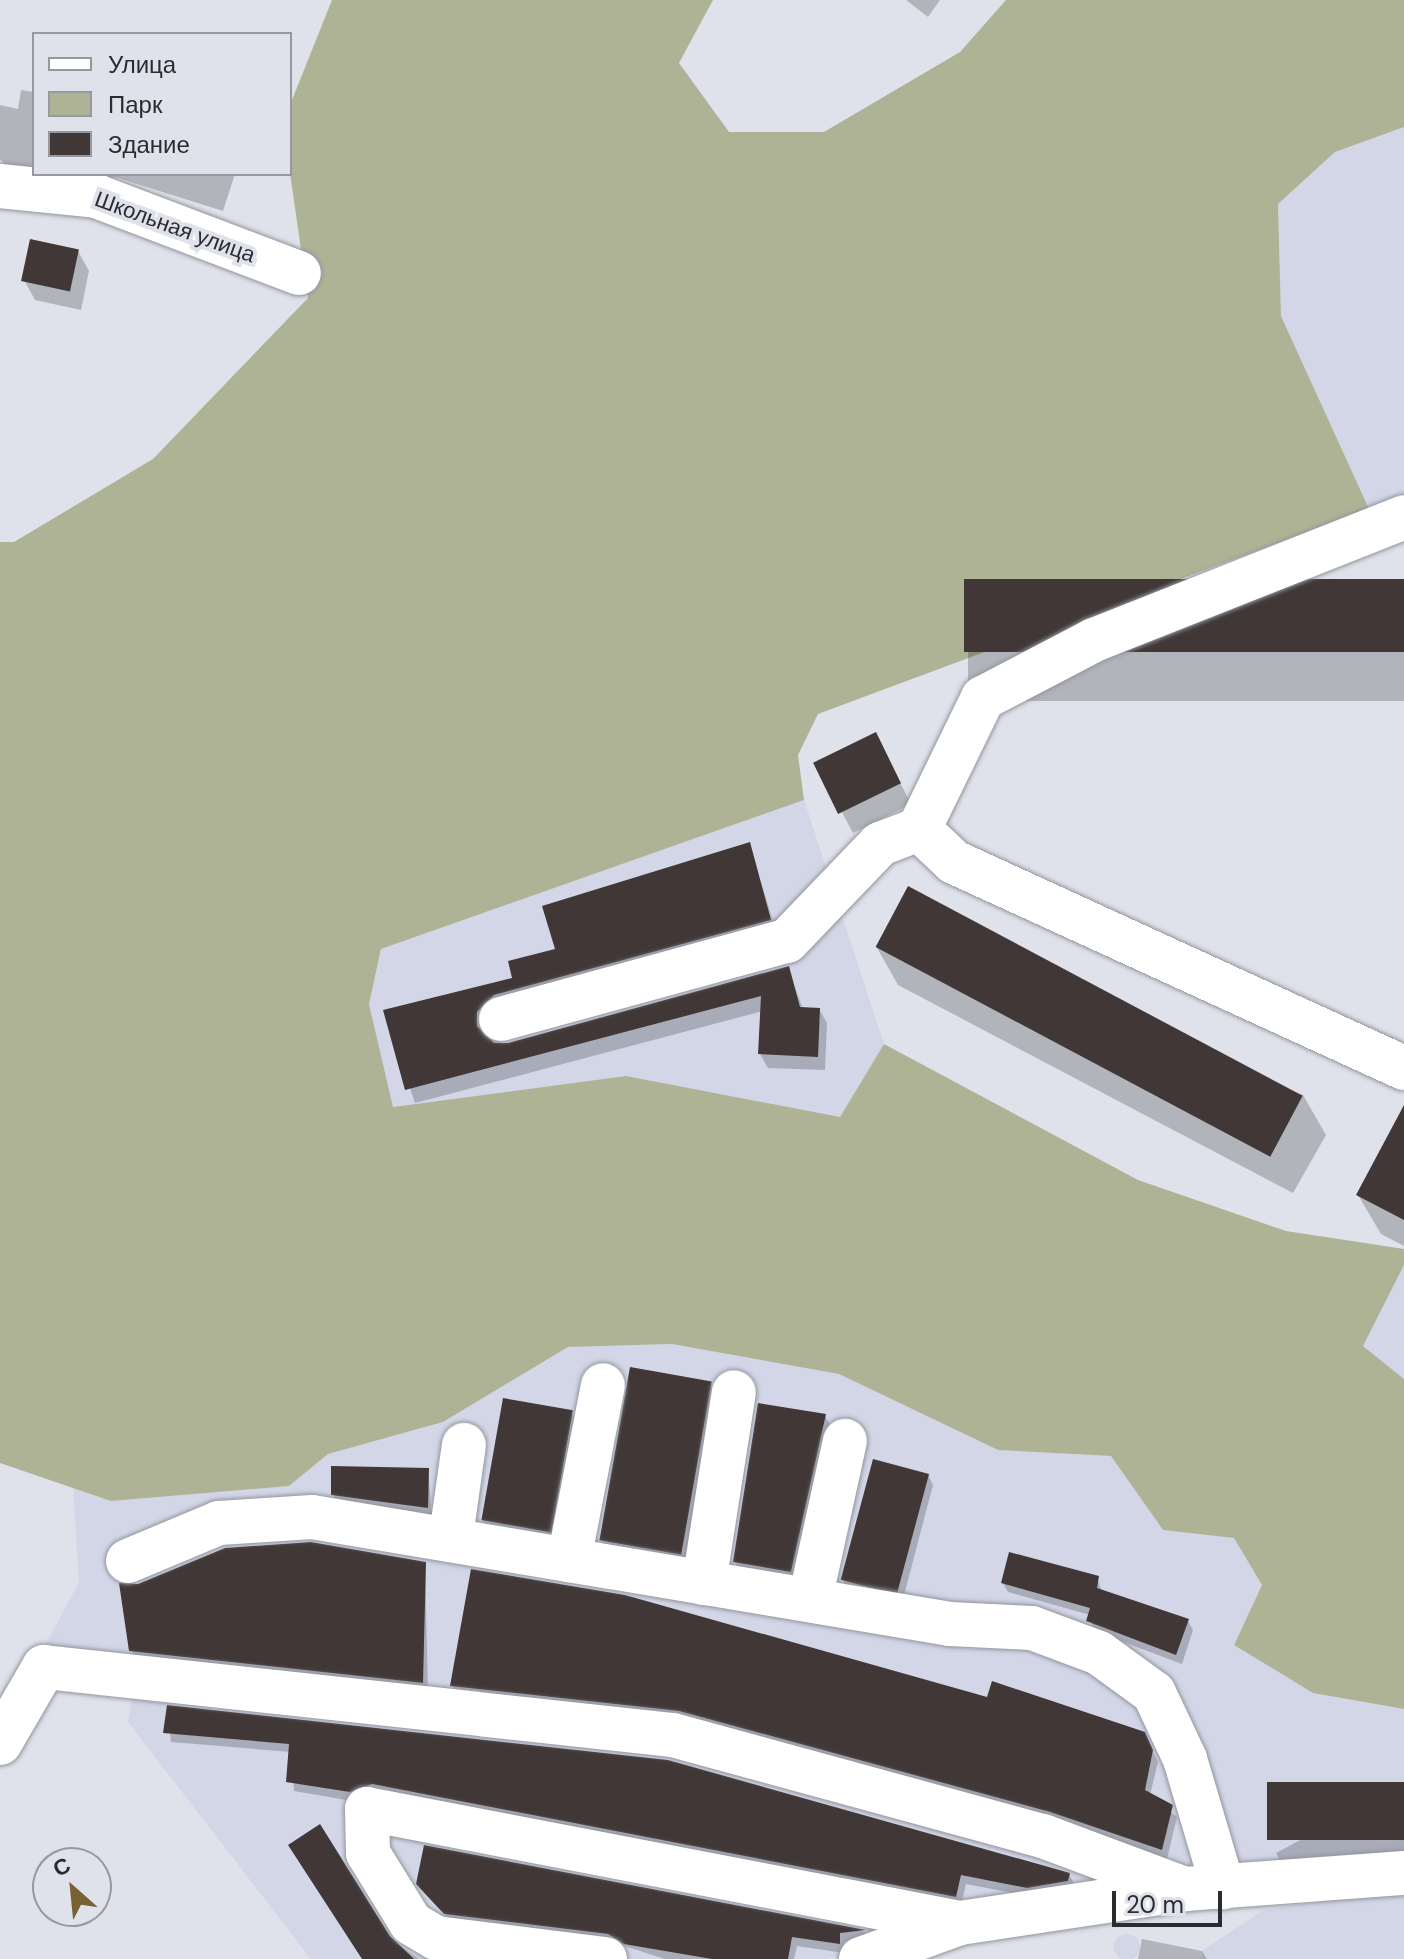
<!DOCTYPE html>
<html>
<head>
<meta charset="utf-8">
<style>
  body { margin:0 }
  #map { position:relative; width:1404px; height:1959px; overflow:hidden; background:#dfe1eb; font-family:"DM Sans",sans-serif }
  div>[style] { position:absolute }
  .built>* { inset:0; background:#d2d6e7 }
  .round { border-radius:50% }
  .green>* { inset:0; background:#afb395 }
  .shadow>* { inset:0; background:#0003; transform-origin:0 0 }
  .building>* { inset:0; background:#403736; transform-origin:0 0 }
  .roads { filter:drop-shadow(0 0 2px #92959d) drop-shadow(0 0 2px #92959d) }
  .minor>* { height:44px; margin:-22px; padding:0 22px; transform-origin:22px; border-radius:22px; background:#fff }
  span { translate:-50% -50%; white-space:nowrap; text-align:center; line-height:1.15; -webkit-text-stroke:8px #dfe1eb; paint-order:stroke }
  .street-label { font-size:22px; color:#2b2c2f }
  .legend { position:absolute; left:32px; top:32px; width:260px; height:144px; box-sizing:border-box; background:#dfe1eb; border:2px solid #9799a0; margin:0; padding:10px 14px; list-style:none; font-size:24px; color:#2b2c2f }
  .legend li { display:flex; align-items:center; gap:16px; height:40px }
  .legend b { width:40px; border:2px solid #9799a0 }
  .north { position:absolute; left:32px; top:1847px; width:80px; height:80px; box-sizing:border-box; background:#dfe1eb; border:2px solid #9799a0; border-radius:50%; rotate:333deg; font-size:22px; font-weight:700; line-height:32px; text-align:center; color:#2b2c2f }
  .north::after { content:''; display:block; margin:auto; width:28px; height:36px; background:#786231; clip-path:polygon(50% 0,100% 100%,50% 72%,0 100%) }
  .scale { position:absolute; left:1112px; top:1891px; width:110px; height:36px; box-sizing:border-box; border:4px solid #2b2c2f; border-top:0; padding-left:10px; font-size:24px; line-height:28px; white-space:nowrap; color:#2b2c2f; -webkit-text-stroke:6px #dfe1eb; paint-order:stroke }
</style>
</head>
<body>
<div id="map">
  <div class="built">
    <i style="clip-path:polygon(1404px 127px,1404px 496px,1369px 509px,1281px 316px,1278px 204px,1335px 152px)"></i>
    <i style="clip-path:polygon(804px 800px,884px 1044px,840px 1117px,626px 1076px,393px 1107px,369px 1004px,381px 949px)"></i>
    <i style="clip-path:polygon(1404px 1265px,1404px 1379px,1363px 1346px)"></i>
    <i style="clip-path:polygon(672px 1344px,839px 1374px,998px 1450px,1111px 1456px,1163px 1530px,1234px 1538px,1262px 1585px,1234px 1644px,1313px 1693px,1404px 1709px,1404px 1861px,826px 1959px,311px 1959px,128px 1722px,133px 1691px,38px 1659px,79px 1582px,73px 1487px,111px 1501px,289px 1486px,328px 1454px,443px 1422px,568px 1347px)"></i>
    <i style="clip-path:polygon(1404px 1889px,1404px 1959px,1201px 1959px,1203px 1950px,1264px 1910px)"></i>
    <i class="round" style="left:1114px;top:1934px;width:26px;height:26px"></i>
  </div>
  <div class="green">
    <i style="clip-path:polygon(332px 0,713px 0,679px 63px,729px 132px,824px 132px,960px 52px,1006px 0,1404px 0,1404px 127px,1335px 152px,1278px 204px,1281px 316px,1369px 509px,818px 714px,798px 755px,804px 800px,381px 949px,369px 1004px,393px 1107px,626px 1076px,840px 1117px,884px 1044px,1138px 1180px,1286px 1231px,1404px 1249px,1404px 1265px,1363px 1346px,1404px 1379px,1404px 1709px,1313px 1693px,1234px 1645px,1262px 1585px,1234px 1538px,1163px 1530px,1111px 1456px,998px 1450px,839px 1374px,672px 1344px,568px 1347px,443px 1422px,328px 1454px,289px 1486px,111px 1501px,0 1463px,0 542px,14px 542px,153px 459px,308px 298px,290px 173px,290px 105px)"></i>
  </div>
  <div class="shadow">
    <i style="clip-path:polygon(906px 0,940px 0,928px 17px)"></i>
    <i style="clip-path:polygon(21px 90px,34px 92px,34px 174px,21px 181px,0 159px,0 105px,18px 109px)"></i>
    <i style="clip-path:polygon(61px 174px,235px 174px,223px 211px,118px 178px)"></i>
    <i style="clip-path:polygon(78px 251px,89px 271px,81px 310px,35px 300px,24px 280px)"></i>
    <i style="left:1404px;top:582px;width:119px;height:436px;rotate:90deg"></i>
    <i style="clip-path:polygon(886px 755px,911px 804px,853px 833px,817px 765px)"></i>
    <i style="clip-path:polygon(749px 844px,777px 934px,484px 1026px,484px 1036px,508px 1045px,788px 969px,803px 1009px,819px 1009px,827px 1023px,825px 1070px,768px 1068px,760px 1054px,763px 1011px,415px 1103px,385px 1012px,515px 979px)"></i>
    <i style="clip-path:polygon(876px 946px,1303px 1095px,1326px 1135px,1293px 1193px,898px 985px)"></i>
    <i style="clip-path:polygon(1404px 1139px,1404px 1246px,1381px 1234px,1358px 1195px)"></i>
    <i style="clip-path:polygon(711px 1384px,716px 1393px,688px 1563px,606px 1549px,601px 1539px)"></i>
    <i style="clip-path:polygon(571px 1412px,577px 1422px,554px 1540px,488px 1529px,482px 1520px)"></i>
    <i style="clip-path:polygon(825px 1416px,830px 1425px,795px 1581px,740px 1571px,735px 1562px)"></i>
    <i style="clip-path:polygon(428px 1470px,432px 1517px,338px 1504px,333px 1494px)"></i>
    <i style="clip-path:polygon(928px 1475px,933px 1485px,903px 1599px,848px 1590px,843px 1580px)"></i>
    <i style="clip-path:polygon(425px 1563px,428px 1692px,137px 1660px,131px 1650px)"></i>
    <i style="clip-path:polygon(1097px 1578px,1102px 1592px,1188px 1621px,1193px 1630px,1182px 1664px,1094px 1631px,1090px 1615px,1008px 1592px,1003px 1583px)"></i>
    <i style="clip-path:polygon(452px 1685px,989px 1700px,1149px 1744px,1158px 1762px,1150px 1795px,1177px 1817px,1167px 1859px,457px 1695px)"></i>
    <i style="clip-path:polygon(168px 1708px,1069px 1874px,1074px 1884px,1033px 1897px,966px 1884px,961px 1905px,294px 1791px,291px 1752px,171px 1742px)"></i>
    <i style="clip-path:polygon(1404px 1785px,1404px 1851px,1281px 1862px,1276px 1853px)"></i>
    <i style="clip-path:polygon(426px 1848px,865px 1932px,869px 1940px,844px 1942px,844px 1953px,797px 1946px,794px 1959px,665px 1959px,615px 1943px,452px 1923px,418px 1883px)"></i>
    <i style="clip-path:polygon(388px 1937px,419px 1959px,363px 1959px)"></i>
    <i style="clip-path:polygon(1142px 1939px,1202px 1951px,1207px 1959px,1138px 1959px)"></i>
  </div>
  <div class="building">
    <i style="left:30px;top:239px;width:50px;height:43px;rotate:12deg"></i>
    <i style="left:1404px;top:579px;width:73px;height:440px;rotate:90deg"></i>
    <i style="left:876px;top:732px;width:57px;height:70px;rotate:64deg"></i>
    <i style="clip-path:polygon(750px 842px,771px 920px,494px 995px,477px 1012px,477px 1026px,494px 1043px,508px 1043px,789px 966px,800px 1007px,820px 1008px,818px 1057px,758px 1054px,761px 996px,405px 1090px,383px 1010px,512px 978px,508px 961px,555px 949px,542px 906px)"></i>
    <i style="left:908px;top:886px;width:447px;height:69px;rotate:28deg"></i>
    <i style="clip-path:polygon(1404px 1105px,1404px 1220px,1356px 1195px)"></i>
    <i style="left:630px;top:1367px;width:83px;height:176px;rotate:10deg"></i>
    <i style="left:503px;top:1398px;width:71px;height:124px;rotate:10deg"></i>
    <i style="clip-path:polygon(758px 1403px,826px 1414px,791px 1572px,733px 1562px)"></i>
    <i style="left:873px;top:1459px;width:58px;height:125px;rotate:15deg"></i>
    <i style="clip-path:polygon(331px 1466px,429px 1468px,428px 1508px,331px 1495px)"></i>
    <i style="clip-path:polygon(311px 1542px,426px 1562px,423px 1683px,129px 1651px,119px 1583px,138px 1584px,225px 1548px)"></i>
    <i style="clip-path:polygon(1009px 1552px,1099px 1576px,1097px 1588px,1189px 1619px,1176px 1655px,1086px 1621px,1090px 1608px,1001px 1583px)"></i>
    <i style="clip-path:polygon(471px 1569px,625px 1595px,987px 1697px,992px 1681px,1145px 1732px,1153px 1750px,1145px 1790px,1173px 1805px,1162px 1850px,1050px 1812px,679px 1711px,450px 1686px)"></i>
    <i style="clip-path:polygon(167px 1705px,668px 1760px,1070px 1873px,1068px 1881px,1027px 1888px,961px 1875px,956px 1897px,372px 1784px,350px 1792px,286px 1782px,289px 1744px,163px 1733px)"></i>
    <i style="left:1404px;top:1782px;width:58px;height:137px;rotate:90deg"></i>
    <i style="clip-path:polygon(320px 1824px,390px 1936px,414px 1959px,362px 1959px,288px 1845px)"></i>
    <i style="clip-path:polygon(424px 1845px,866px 1930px,840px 1933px,840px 1944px,792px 1937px,788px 1959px,712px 1959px,624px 1944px,608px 1934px,444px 1914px,416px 1884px)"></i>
  </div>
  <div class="roads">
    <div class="minor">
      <i style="left:0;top:186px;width:97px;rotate:5.9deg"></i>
      <i style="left:96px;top:196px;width:217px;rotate:20.8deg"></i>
      <i style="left:919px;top:829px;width:146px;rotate:-64deg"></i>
      <i style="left:983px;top:698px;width:125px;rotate:-27.6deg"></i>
      <i style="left:1094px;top:640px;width:334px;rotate:-21.6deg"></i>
      <i style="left:501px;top:1019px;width:296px;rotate:-15.3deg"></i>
      <i style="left:787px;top:941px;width:134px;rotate:-46.2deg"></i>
      <i style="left:880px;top:844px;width:42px;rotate:-21deg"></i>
      <i style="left:919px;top:829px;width:48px;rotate:43.3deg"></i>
      <i style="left:954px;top:862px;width:495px;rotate:24.6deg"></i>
      <i style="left:451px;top:1536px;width:92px;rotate:-81.9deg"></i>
      <i style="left:569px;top:1560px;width:178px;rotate:-79deg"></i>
      <i style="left:128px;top:1561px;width:99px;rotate:-22.7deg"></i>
      <i style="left:219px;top:1523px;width:93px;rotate:-3.7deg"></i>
      <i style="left:312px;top:1517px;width:647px;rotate:9.52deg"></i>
      <i style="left:950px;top:1624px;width:82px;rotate:2.8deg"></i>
      <i style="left:1032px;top:1628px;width:72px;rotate:20.5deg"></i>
      <i style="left:1099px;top:1653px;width:68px;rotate:36deg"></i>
      <i style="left:1154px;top:1693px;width:73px;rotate:64.8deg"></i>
      <i style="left:1185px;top:1759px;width:134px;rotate:73.5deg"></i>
      <i style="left:704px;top:1583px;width:193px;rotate:-81.1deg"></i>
      <i style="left:810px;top:1600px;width:163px;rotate:-77.6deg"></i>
      <i style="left:0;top:1743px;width:88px;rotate:-59.9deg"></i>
      <i style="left:44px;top:1667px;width:633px;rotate:6.17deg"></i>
      <i style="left:673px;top:1735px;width:384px;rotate:15.3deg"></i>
      <i style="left:1043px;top:1836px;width:152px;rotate:20.5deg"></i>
      <i style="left:605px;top:1959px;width:170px;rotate:-172.9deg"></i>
      <i style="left:436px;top:1938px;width:29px;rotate:-149deg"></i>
      <i style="left:411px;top:1923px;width:82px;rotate:-121.6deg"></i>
      <i style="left:368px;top:1853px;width:44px;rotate:-91.3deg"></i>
      <i style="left:367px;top:1809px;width:604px;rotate:10.88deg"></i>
      <i style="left:861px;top:1959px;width:105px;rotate:-20deg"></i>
      <i style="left:960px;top:1923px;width:228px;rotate:-8.6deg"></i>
      <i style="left:1185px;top:1889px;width:220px;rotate:-4.2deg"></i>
    </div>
  </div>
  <div class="street-label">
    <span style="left:175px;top:227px;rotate:20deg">Школьная улица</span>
  </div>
  <ul class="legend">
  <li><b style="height:10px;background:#fff"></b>Улица</li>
  <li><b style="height:22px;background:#afb395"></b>Парк</li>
  <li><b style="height:22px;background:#403736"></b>Здание</li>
  </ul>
  <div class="north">С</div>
  <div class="scale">20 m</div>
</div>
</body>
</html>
